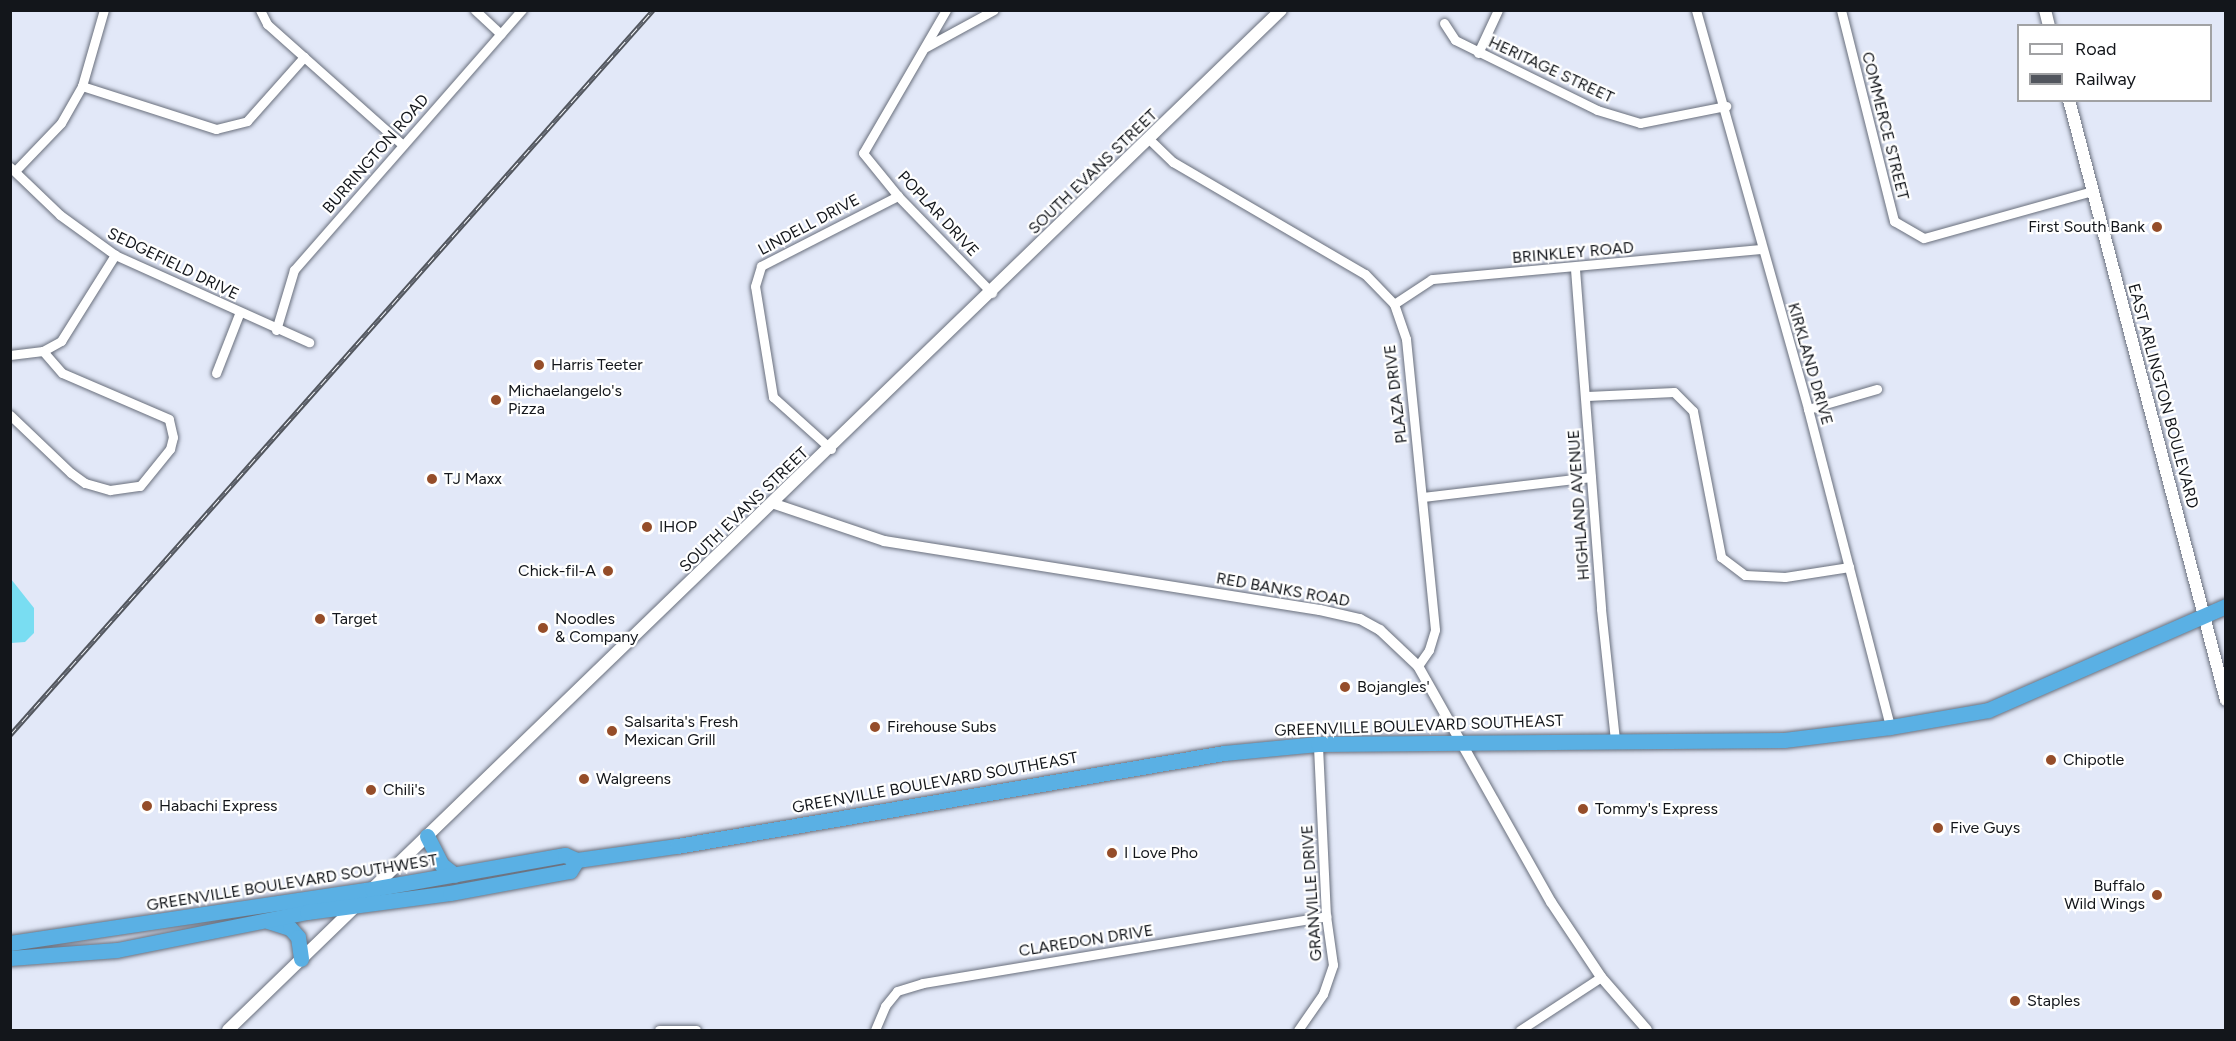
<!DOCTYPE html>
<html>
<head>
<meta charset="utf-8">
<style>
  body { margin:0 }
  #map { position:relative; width:2236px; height:1041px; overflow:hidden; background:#e2e8f8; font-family:Figtree,sans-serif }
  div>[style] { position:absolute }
  .water>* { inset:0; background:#79ddf2 }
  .roads { filter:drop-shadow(0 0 2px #696f7c) drop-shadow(0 0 2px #696f7c) }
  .minor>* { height:9px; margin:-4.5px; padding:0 4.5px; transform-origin:4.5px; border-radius:4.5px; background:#fff }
  .tertiary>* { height:10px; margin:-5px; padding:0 5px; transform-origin:5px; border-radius:5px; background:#fff }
  .secondary>* { height:12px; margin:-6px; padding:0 6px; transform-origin:6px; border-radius:6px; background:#fff }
  .trunk>* { height:15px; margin:-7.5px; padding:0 7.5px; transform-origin:7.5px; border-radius:7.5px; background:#5ab0e4 }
  .rail>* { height:5px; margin-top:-2.5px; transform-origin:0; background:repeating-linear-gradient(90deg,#fff 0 9px,#52565e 0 18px); box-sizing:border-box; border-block:2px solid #52565e }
  .dots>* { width:16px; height:16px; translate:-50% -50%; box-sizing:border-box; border:3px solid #fff; border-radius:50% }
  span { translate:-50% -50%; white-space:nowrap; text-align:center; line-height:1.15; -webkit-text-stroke:4.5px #fff; paint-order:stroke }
  .street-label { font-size:16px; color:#13161b }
  .poi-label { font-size:16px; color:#13161b }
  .right { translate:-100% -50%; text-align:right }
  .left { translate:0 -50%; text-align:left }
  .frame { position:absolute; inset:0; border:12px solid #13161b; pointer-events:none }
  .legend { position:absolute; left:2017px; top:24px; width:195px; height:78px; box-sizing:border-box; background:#fff; border:2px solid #a1a2a4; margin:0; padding:8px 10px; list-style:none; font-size:18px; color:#13161b }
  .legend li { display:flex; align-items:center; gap:12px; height:30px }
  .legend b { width:30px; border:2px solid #a1a2a4 }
</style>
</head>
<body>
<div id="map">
  <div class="water">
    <i style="clip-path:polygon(11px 579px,34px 608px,34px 633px,25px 642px,11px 643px)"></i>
  </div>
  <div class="roads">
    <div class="minor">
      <i style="left:260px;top:10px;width:16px;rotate:63deg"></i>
      <i style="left:267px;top:24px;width:182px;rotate:41.7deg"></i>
      <i style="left:475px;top:10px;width:35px;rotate:43deg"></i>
      <i style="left:946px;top:10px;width:165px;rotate:120.1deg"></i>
      <i style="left:863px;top:153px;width:55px;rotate:50.9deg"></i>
      <i style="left:898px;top:196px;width:135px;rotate:45.9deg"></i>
      <i style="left:1696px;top:10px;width:414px;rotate:74.3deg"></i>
      <i style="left:1808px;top:409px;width:328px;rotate:75.5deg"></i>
      <i style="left:1841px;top:10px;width:218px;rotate:75.9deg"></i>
      <i style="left:1894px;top:221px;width:34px;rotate:30deg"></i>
      <i style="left:1924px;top:238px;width:174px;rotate:-15.6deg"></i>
      <i style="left:1444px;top:23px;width:20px;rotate:57deg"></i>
      <i style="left:1455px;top:40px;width:158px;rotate:26.2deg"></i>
      <i style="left:1597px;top:110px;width:45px;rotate:16.8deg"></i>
      <i style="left:1640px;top:123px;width:88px;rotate:-11.2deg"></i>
      <i style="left:926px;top:47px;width:77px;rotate:-28.6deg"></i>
      <i style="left:1478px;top:53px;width:47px;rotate:-65.1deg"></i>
      <i style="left:82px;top:86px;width:141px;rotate:17.8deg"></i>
      <i style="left:216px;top:129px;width:32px;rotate:-14deg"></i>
      <i style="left:247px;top:121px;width:86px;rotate:-48.3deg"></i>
      <i style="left:1150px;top:140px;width:32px;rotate:44deg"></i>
      <i style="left:1173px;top:162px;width:222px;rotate:30.3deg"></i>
      <i style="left:1365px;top:274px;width:42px;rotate:46deg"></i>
      <i style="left:1394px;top:304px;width:37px;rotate:71deg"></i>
      <i style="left:1406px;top:339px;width:292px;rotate:84.3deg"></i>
      <i style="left:1435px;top:630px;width:21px;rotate:107deg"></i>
      <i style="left:1429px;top:650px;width:19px;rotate:125deg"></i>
      <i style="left:10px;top:167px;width:69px;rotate:43.8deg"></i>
      <i style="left:60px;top:215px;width:68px;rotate:36deg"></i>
      <i style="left:115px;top:255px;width:213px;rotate:24.2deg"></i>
      <i style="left:15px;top:171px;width:66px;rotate:-46.2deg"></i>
      <i style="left:61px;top:123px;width:43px;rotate:-60.4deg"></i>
      <i style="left:82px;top:86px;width:79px;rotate:-73.9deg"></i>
      <i style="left:1575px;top:269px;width:341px;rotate:85.6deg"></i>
      <i style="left:1601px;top:609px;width:131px;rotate:83.9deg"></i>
      <i style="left:1394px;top:304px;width:45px;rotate:-33.3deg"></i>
      <i style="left:1432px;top:279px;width:331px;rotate:-5.2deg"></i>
      <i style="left:276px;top:330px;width:63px;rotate:-73.3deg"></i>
      <i style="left:294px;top:270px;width:346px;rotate:-48.8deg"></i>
      <i style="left:10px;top:355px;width:33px;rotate:-7deg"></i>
      <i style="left:43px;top:351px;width:21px;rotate:-29deg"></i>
      <i style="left:61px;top:341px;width:102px;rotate:-57.9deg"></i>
      <i style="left:216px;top:373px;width:63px;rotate:-68.7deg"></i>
      <i style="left:1587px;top:396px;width:87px;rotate:-2.6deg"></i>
      <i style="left:1674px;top:392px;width:27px;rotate:45deg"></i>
      <i style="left:1693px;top:411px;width:149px;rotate:79.1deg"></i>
      <i style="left:1721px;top:557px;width:30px;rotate:37deg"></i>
      <i style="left:1745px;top:575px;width:40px;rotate:2.9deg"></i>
      <i style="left:1785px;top:577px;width:65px;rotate:-8.9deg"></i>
      <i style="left:1808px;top:409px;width:72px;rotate:-16.2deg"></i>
      <i style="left:10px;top:415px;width:84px;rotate:43.6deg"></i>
      <i style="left:71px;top:473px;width:17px;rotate:36deg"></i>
      <i style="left:85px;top:483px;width:26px;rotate:16deg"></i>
      <i style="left:110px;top:490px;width:30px;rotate:-8deg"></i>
      <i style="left:140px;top:486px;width:48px;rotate:-51deg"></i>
      <i style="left:170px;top:449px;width:12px;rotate:-76deg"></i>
      <i style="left:173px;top:437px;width:18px;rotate:-103deg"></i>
      <i style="left:169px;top:419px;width:116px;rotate:-156.7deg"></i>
      <i style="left:62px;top:373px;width:29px;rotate:-131deg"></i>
      <i style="left:831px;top:449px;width:78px;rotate:-138.1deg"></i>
      <i style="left:773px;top:397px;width:112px;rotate:-99.2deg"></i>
      <i style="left:755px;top:286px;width:21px;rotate:-73deg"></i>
      <i style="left:761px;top:266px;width:154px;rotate:-27.1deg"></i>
      <i style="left:1423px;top:497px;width:169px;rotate:-6.8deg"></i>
      <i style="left:659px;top:1030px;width:37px"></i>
      <i style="left:875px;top:1030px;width:26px;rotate:-67deg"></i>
      <i style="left:885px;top:1006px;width:19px;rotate:-51deg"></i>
      <i style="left:897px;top:991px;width:27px;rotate:-17deg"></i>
      <i style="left:923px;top:983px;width:409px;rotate:-9.4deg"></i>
      <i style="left:1298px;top:1030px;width:44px;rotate:-55.2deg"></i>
      <i style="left:1323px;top:994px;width:31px;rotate:-71deg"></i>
      <i style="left:1333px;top:965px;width:49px;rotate:-98.1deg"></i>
      <i style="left:1326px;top:916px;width:172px;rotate:-92.7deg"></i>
      <i style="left:1520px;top:1030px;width:97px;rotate:-33.2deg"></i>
    </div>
    <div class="tertiary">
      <i style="left:775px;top:504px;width:115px;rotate:18.7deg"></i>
      <i style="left:884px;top:541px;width:441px;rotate:9deg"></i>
      <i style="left:1320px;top:610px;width:41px;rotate:12.7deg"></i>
      <i style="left:1360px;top:619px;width:23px;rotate:29deg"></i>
      <i style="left:1380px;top:630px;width:52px;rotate:43.5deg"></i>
      <i style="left:1418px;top:666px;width:271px;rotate:60.6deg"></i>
      <i style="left:1551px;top:902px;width:90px;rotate:56.3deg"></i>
      <i style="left:1601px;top:977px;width:70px;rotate:49deg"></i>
    </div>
    <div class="secondary">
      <i style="left:2045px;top:10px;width:16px;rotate:76deg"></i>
      <i style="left:2069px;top:100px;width:620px;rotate:75.34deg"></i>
      <i style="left:370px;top:891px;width:1267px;rotate:-44.04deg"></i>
      <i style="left:228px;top:1030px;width:181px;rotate:-44.1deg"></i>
    </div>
    <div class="trunk">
      <i style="left:427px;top:836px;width:33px;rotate:63deg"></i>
      <i style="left:442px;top:865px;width:16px;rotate:38deg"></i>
      <i style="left:268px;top:921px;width:23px;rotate:18deg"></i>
      <i style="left:290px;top:928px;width:12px;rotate:48deg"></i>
      <i style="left:298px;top:937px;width:22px;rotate:82deg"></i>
      <i style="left:10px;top:943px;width:366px;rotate:-8.5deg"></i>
      <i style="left:372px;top:889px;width:196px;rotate:-10deg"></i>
      <i style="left:565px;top:855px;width:13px;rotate:23deg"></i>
      <i style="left:577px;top:860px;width:101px;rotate:-8deg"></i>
      <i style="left:677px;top:846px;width:555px;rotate:-9.65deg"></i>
      <i style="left:1224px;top:753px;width:94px;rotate:-5.5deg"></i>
      <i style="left:1318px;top:744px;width:466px;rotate:-0.5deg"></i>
      <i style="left:1784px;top:740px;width:107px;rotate:-7deg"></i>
      <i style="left:1890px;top:727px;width:99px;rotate:-9.8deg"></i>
      <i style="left:1988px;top:710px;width:260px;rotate:-23.6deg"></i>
      <i style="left:10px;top:958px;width:107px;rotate:-4.3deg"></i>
      <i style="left:117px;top:950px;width:194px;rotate:-11.3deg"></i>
      <i style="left:307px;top:912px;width:144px;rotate:-7.6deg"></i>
      <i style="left:450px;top:893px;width:122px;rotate:-10.4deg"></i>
      <i style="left:570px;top:871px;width:13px;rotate:-58deg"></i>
    </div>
  </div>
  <div class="rail">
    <i style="left:10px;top:735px;width:969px;rotate:-48.43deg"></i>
  </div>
  <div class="dots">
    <i style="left:2157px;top:227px;background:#954d29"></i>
    <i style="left:539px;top:365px;background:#954d29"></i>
    <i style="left:496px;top:400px;background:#954d29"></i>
    <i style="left:432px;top:479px;background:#954d29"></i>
    <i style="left:647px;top:527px;background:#954d29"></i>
    <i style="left:608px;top:571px;background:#954d29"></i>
    <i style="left:320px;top:619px;background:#954d29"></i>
    <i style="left:543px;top:628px;background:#954d29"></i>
    <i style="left:1345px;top:687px;background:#954d29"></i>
    <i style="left:875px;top:727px;background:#954d29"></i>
    <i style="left:612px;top:731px;background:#954d29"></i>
    <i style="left:2051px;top:760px;background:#954d29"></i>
    <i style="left:584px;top:779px;background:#954d29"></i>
    <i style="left:371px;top:790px;background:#954d29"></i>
    <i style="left:147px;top:806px;background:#954d29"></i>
    <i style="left:1583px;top:809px;background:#954d29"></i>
    <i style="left:1938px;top:828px;background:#954d29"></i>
    <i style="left:1112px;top:853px;background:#954d29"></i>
    <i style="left:2157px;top:895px;background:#954d29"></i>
    <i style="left:2015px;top:1001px;background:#954d29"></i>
  </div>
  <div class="street-label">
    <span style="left:1551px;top:70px;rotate:25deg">HERITAGE STREET</span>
    <span style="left:1885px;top:126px;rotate:76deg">COMMERCE STREET</span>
    <span style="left:376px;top:154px;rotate:-49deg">BURRINGTON ROAD</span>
    <span style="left:1093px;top:172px;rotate:-44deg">SOUTH EVANS STREET</span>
    <span style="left:938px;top:214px;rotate:47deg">POPLAR DRIVE</span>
    <span style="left:809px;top:225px;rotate:-28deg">LINDELL DRIVE</span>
    <span style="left:1573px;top:253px;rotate:-5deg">BRINKLEY ROAD</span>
    <span style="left:173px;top:264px;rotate:26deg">SEDGEFIELD DRIVE</span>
    <span style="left:1810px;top:364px;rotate:74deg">KIRKLAND DRIVE</span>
    <span style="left:1396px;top:394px;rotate:-97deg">PLAZA DRIVE</span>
    <span style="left:2163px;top:396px;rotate:75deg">EAST ARLINGTON BOULEVARD</span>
    <span style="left:1579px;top:505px;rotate:-94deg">HIGHLAND AVENUE</span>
    <span style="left:744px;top:510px;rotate:-44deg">SOUTH EVANS STREET</span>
    <span style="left:1283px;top:590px;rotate:10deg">RED BANKS ROAD</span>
    <span style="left:1419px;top:726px;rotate:-2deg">GREENVILLE BOULEVARD SOUTHEAST</span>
    <span style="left:935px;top:783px;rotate:-10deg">GREENVILLE BOULEVARD SOUTHEAST</span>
    <span style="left:292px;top:883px;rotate:-9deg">GREENVILLE BOULEVARD SOUTHWEST</span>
    <span style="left:1312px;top:893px;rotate:-94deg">GRANVILLE DRIVE</span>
    <span style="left:1086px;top:941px;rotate:-9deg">CLAREDON DRIVE</span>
  </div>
  <div class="poi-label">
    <span class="right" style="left:2145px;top:227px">First South Bank</span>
    <span class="left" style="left:551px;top:365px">Harris Teeter</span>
    <span class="left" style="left:508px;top:400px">Michaelangelo's<br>Pizza</span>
    <span class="left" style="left:444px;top:479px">TJ Maxx</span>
    <span class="left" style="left:659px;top:527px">IHOP</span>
    <span class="right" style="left:596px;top:571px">Chick-fil-A</span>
    <span class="left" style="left:332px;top:619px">Target</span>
    <span class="left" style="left:555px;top:628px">Noodles<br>&amp; Company</span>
    <span class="left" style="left:1357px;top:687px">Bojangles'</span>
    <span class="left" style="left:624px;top:731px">Salsarita's Fresh<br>Mexican Grill</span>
    <span class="left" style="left:887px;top:727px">Firehouse Subs</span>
    <span class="left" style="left:2063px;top:760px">Chipotle</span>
    <span class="left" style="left:596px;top:779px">Walgreens</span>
    <span class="left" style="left:383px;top:790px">Chili's</span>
    <span class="left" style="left:159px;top:806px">Habachi Express</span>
    <span class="left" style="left:1595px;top:809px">Tommy's Express</span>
    <span class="left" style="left:1950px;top:828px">Five Guys</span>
    <span class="left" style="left:1124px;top:853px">I Love Pho</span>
    <span class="right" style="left:2145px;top:895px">Buffalo<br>Wild Wings</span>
    <span class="left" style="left:2027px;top:1001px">Staples</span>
  </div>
  <div class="frame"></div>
  <ul class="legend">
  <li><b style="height:8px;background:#fff"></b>Road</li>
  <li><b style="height:8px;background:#52565e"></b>Railway</li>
  </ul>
</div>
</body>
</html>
